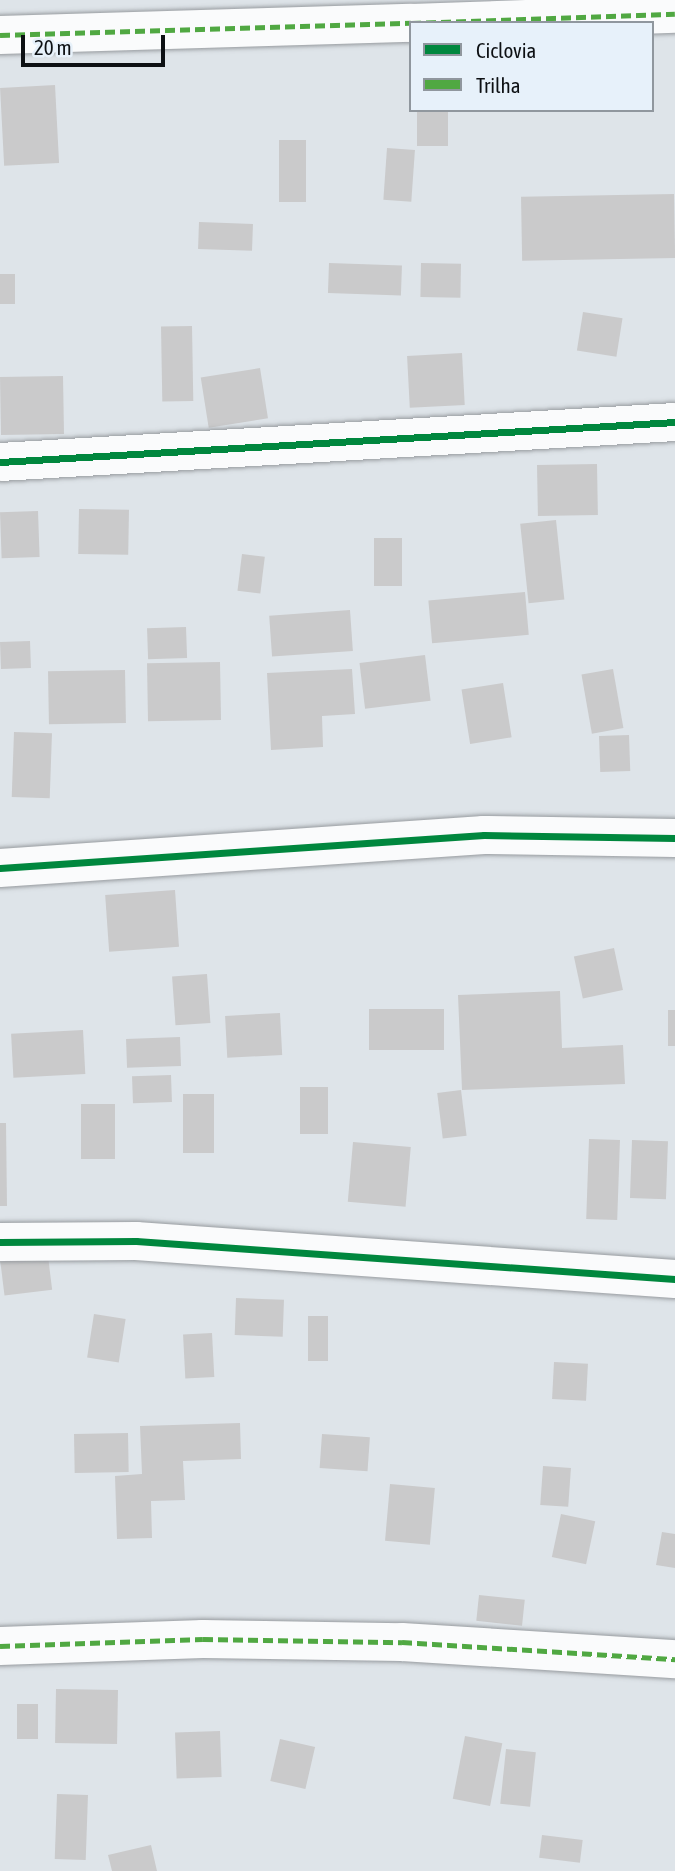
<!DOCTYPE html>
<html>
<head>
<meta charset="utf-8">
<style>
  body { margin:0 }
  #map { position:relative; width:675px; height:1871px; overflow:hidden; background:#dee4e9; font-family:"Asap Condensed",sans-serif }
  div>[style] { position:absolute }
  .building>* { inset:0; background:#cacacb; transform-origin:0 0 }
  .roads { filter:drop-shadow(0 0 2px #979b9f) drop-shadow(0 0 2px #979b9f) }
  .minor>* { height:38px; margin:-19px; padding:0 19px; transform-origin:19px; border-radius:19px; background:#fafbfc }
  .quiet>* { height:5px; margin-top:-2.5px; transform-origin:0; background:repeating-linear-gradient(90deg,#50a842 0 10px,transparent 0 15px) }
  .cycleway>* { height:7px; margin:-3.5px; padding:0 3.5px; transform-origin:3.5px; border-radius:3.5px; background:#00873e }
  span { translate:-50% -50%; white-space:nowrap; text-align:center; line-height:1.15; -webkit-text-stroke:5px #e7f1fa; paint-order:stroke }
  .legend { position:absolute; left:409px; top:21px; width:245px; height:91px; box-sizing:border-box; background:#e7f1fa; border:2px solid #90979e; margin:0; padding:9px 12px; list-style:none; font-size:21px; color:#0d1013 }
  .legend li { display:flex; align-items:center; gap:14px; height:35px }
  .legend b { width:35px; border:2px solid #90979e }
  .scale { position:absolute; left:21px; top:35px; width:144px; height:32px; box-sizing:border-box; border:4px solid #0d1013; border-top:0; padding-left:9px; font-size:21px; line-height:24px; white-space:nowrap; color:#0d1013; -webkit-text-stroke:5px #e7f1fa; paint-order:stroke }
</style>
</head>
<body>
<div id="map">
  <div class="building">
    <i style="left:55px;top:85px;width:78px;height:55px;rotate:87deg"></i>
    <i style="left:417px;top:110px;width:31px;height:36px"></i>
    <i style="left:279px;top:140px;width:27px;height:62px"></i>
    <i style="left:387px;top:148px;width:28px;height:52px;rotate:4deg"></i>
    <i style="left:674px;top:194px;width:64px;height:153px;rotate:89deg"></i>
    <i style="left:199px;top:222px;width:54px;height:27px;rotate:2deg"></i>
    <i style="left:329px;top:263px;width:73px;height:30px;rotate:2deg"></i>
    <i style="left:421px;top:263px;width:40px;height:34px;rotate:1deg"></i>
    <i style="left:0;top:274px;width:15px;height:30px"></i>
    <i style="left:583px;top:312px;width:40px;height:39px;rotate:9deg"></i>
    <i style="left:192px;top:326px;width:75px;height:31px;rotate:89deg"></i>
    <i style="left:462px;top:353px;width:52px;height:55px;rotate:87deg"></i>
    <i style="left:260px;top:368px;width:51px;height:60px;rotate:81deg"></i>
    <i style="left:63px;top:376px;width:58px;height:63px;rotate:89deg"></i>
    <i style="left:597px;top:464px;width:51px;height:60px;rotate:89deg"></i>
    <i style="left:79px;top:509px;width:50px;height:45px;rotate:1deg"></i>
    <i style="left:38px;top:511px;width:46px;height:38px;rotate:88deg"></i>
    <i style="left:556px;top:520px;width:80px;height:36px;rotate:84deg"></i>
    <i style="left:374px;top:538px;width:28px;height:48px"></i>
    <i style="left:242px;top:554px;width:23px;height:37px;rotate:7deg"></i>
    <i style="left:525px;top:592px;width:43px;height:97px;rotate:85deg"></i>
    <i style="left:350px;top:610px;width:41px;height:81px;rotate:86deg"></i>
    <i style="left:186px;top:627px;width:31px;height:39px;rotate:88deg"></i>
    <i style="left:30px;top:641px;width:27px;height:30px;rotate:88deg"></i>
    <i style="left:425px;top:655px;width:46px;height:66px;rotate:83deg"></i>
    <i style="left:220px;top:662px;width:58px;height:73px;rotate:89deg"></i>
    <i style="clip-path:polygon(352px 669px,355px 714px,322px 716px,323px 747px,271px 750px,267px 673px)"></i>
    <i style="left:613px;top:669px;width:60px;height:32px;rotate:80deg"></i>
    <i style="left:125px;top:670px;width:53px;height:77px;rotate:89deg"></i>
    <i style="left:503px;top:683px;width:55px;height:42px;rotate:81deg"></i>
    <i style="left:14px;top:732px;width:38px;height:65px;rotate:2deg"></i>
    <i style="left:629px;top:735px;width:36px;height:30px;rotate:88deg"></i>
    <i style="left:175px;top:890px;width:57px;height:70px;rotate:86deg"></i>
    <i style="left:614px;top:948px;width:43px;height:41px;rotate:78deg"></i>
    <i style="left:207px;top:974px;width:49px;height:35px;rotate:86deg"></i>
    <i style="clip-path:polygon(560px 991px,562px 1048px,623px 1045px,625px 1084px,462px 1090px,458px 995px)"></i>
    <i style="left:444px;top:1009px;width:41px;height:75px;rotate:90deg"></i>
    <i style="left:668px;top:1010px;width:7px;height:36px"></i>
    <i style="left:280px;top:1013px;width:42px;height:55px;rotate:87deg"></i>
    <i style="left:83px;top:1030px;width:44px;height:72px;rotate:87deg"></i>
    <i style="left:180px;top:1037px;width:29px;height:54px;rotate:88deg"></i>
    <i style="left:171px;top:1075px;width:27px;height:39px;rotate:88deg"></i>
    <i style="left:300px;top:1087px;width:28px;height:47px"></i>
    <i style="left:461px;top:1090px;width:46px;height:24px;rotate:83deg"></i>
    <i style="left:183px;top:1094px;width:31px;height:59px"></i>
    <i style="left:115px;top:1104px;width:55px;height:34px;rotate:90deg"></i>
    <i style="clip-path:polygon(0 1123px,6px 1123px,7px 1206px,0 1206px)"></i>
    <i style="left:589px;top:1139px;width:31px;height:80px;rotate:2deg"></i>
    <i style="left:632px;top:1140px;width:36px;height:58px;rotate:2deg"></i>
    <i style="left:353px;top:1142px;width:58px;height:60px;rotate:5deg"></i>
    <i style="left:48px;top:1256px;width:34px;height:48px;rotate:83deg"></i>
    <i style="left:236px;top:1298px;width:48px;height:37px;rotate:2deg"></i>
    <i style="left:94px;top:1314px;width:32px;height:44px;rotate:9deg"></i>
    <i style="left:308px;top:1316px;width:20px;height:45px"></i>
    <i style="left:212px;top:1333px;width:44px;height:29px;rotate:87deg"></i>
    <i style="left:554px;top:1362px;width:34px;height:37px;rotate:3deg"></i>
    <i style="clip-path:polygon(240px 1423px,241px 1459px,183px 1461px,185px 1500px,151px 1501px,152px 1538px,117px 1539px,115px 1476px,142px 1474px,140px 1426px)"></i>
    <i style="left:128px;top:1433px;width:39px;height:54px;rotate:89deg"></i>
    <i style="left:322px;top:1434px;width:48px;height:34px;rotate:4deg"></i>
    <i style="left:543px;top:1466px;width:28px;height:39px;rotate:4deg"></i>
    <i style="left:390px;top:1484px;width:45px;height:57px;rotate:5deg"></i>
    <i style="left:561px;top:1514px;width:35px;height:44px;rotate:12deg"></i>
    <i style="clip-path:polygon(662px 1532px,675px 1534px,675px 1568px,656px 1565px)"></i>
    <i style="left:479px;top:1595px;width:46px;height:26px;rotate:6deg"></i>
    <i style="left:56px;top:1689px;width:62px;height:54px;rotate:1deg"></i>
    <i style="left:17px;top:1704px;width:21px;height:35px"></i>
    <i style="left:220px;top:1731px;width:46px;height:45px;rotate:88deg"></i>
    <i style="left:465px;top:1736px;width:38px;height:64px;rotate:11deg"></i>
    <i style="left:280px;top:1739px;width:36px;height:43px;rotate:13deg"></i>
    <i style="left:506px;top:1749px;width:30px;height:55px;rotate:6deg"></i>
    <i style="left:57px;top:1794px;width:31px;height:65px;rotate:2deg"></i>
    <i style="left:542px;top:1835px;width:41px;height:23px;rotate:7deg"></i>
    <i style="clip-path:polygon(151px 1845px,157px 1871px,112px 1871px,108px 1855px)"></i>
  </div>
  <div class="roads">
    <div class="minor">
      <i style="left:411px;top:23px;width:264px;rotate:-2deg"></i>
      <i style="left:0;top:35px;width:411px;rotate:-1.7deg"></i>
      <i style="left:0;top:462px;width:676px;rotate:-3.39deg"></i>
      <i style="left:0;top:868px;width:485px;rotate:-3.9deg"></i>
      <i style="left:484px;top:835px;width:191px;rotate:0.9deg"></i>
      <i style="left:0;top:1242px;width:136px;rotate:-0.4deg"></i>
      <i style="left:136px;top:1241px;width:540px;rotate:4.03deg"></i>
      <i style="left:0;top:1646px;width:203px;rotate:-2deg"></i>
      <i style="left:203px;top:1639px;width:199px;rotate:0.9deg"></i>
      <i style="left:402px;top:1642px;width:274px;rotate:3.6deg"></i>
    </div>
  </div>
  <div class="quiet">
    <i style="left:411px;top:23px;width:264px;rotate:-2deg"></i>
    <i style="left:0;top:35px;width:411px;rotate:-1.7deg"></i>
    <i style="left:0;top:1646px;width:203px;rotate:-2deg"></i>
    <i style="left:203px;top:1639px;width:199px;rotate:0.9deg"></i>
    <i style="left:402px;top:1642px;width:274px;rotate:3.6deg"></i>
  </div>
  <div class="cycleway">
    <i style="left:0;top:462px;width:676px;rotate:-3.39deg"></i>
    <i style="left:0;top:868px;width:485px;rotate:-3.9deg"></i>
    <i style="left:484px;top:835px;width:191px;rotate:0.9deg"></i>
    <i style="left:0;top:1242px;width:136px;rotate:-0.4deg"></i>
    <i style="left:136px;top:1241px;width:540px;rotate:4.03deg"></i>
  </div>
  <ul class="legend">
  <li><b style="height:9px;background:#00873e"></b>Ciclovia</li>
  <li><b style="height:9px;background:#50a842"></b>Trilha</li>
  </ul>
  <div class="scale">20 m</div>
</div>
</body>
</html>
